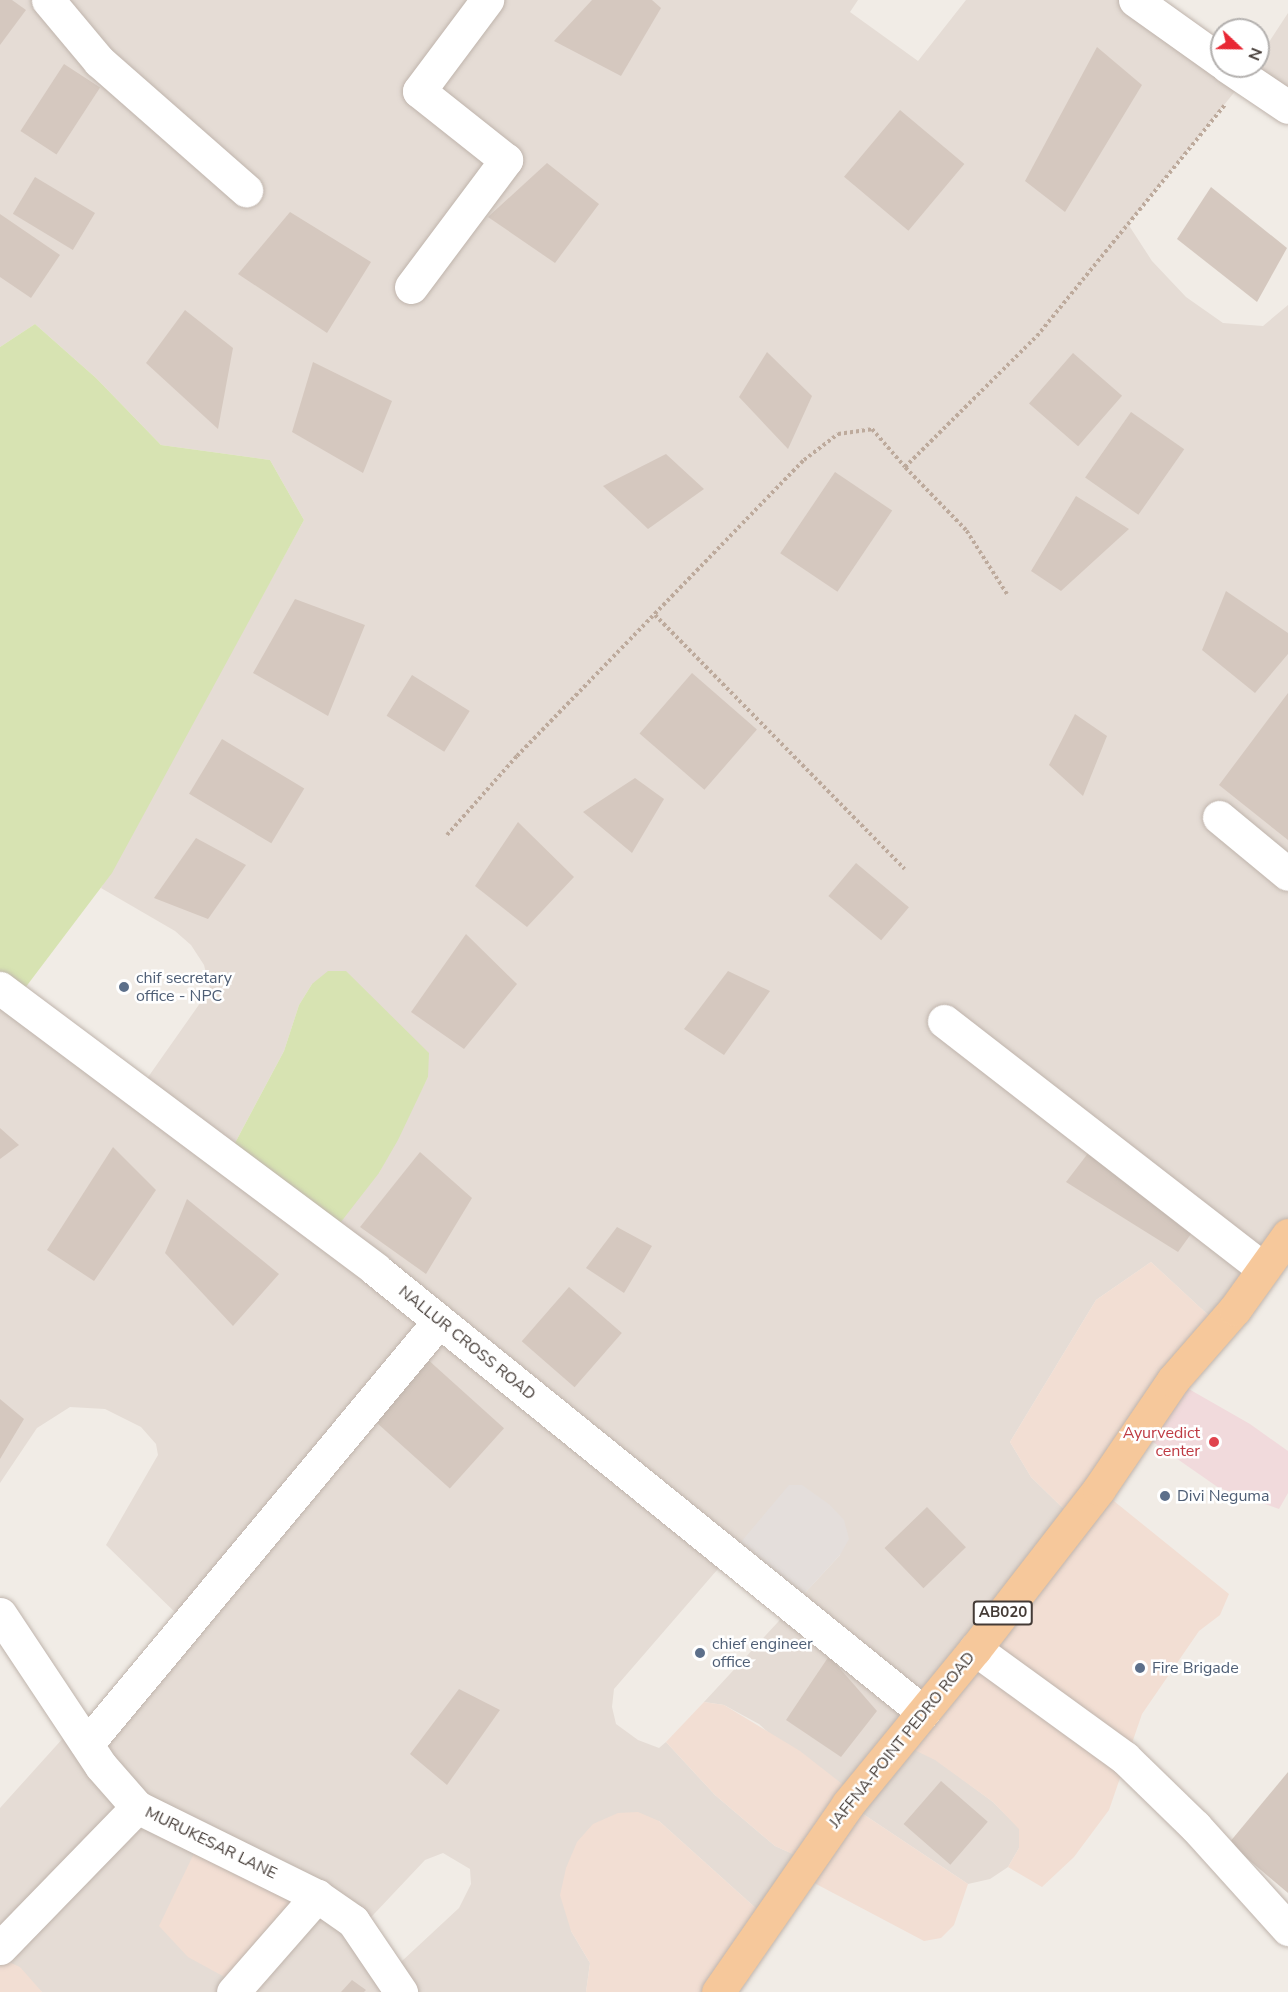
<!DOCTYPE html>
<html>
<head>
<meta charset="utf-8">
<style>
  body { margin:0 }
  #map { position:relative; width:1288px; height:1992px; overflow:hidden; background:#f1ece6; font-family:"Nunito Sans",sans-serif }
  div>[style] { position:absolute }
  .residential>* { inset:0; background:#e5dcd5 }
  .commercial>* { inset:0; background:#f2ded3 }
  .industrial>* { inset:0; background:#e4dedb }
  .medical>* { inset:0; background:#f1dadc }
  .green>* { inset:0; background:#d7e3b2 }
  .building>* { inset:0; background:#d5c8bf; transform-origin:0 0 }
  .path>* { height:4px; margin-top:-2px; transform-origin:0; background:repeating-linear-gradient(90deg,#bdaa9c 0 3px,transparent 0 6px) }
  .roads { filter:drop-shadow(0 0 2px #bfb4ac) drop-shadow(0 0 2px #bfb4ac) }
  .minor>* { height:33px; margin:-16.5px; padding:0 16.5px; transform-origin:16.5px; border-radius:16.5px; background:#fff }
  .major>* { height:33px; margin:-16.5px; padding:0 16.5px; transform-origin:16.5px; border-radius:16.5px; background:#f6c89b }
  .dots>* { width:16px; height:16px; translate:-50% -50%; box-sizing:border-box; border:3px solid #fff; border-radius:50% }
  span { translate:-50% -50%; white-space:nowrap; text-align:center; line-height:1.15; -webkit-text-stroke:5px #fff; paint-order:stroke }
  .shield-label span { padding:2px 4px; background:#fff; border:2px solid; border-radius:4px; -webkit-text-stroke-width:0 }
  .shield-label { font-size:15px; color:#443b36; font-weight:700 }
  .service-label { font-size:16px; color:#4e5e75 }
  .left { translate:0 -50%; text-align:left }
  .street-label { font-size:16px; color:#443b36 }
  .health-label { font-size:16px; color:#be3a42 }
  .right { translate:-100% -50%; text-align:right }
  .north { position:absolute; left:1210px; top:18px; width:60px; height:60px; box-sizing:border-box; background:#fff; border:2px solid #b4b1af; border-radius:50%; rotate:112deg; font-size:16px; font-weight:700; line-height:24px; text-align:center; color:#443b36 }
  .north::after { content:''; display:block; margin:auto; width:21px; height:27px; background:#e82734; clip-path:polygon(50% 0,100% 100%,50% 72%,0 100%) }
</style>
</head>
<body>
<div id="map">
  <div class="residential">
    <i style="clip-path:polygon(evenodd,0 0,858px 0,850px 12px,918px 61px,966px 0,1136px 0,1254px 66px,1258px 66px,1258px 59px,1288px 13px,1288px 95px,1245px 79px,1128px 224px,1152px 261px,1186px 297px,1223px 323px,1263px 326px,1288px 305px,1288px 1234px,1220px 1326px,1151px 1262px,1096px 1300px,1010px 1442px,1031px 1477px,1075px 1520px,935px 1759px,993px 1802px,1019px 1828px,1019px 1848px,1008px 1867px,990px 1879px,968px 1884px,848px 1804px,759px 1724px,724px 1705px,704px 1702px,840px 1555px,730px 1555px,614px 1689px,612px 1707px,616px 1724px,638px 1740px,659px 1748px,666px 1742px,715px 1795px,775px 1846px,809px 1861px,769px 1920px,659px 1821px,571px 1931px,590px 1963px,586px 1992px,42px 1992px,0 1958px,0 1808px,74px 1726px,87px 1743px,186px 1623px,106px 1545px,158px 1455px,156px 1444px,141px 1427px,105px 1409px,70px 1407px,37px 1428px,0 1483px,0 988px,139px 1090px,210px 989px,204px 965px,191px 945px,175px 931px,101px 888px,304px 520px,270px 460px,161px 445px,96px 378px,35px 324px,0 347px,0 0,312px 984px,428px 1077px,379px 1173px,227px 1158px,284px 1051px,299px 1005px,312px 984px,0 0,202px 1837px,188px 1957px,187px 1871px,202px 1837px,0 0,443px 1853px,470px 1869px,471px 1884px,459px 1908px,388px 1974px,358px 1931px,425px 1860px,443px 1853px)"></i>
  </div>
  <div class="commercial">
    <i style="clip-path:polygon(1151px 1262px,1220px 1326px,1099px 1489px,1229px 1594px,1220px 1615px,1199px 1631px,1142px 1714px,1109px 1810px,1074px 1857px,1042px 1887px,1008px 1867px,1019px 1848px,1019px 1829px,993px 1802px,935px 1760px,898px 1742px,1075px 1520px,1031px 1477px,1010px 1442px,1096px 1300px)"></i>
    <i style="clip-path:polygon(704px 1702px,724px 1705px,800px 1751px,855px 1794px,848px 1804px,968px 1884px,954px 1925px,941px 1938px,924px 1941px,801px 1876px,808px 1861px,775px 1846px,715px 1795px,666px 1742px)"></i>
    <i style="clip-path:polygon(638px 1812px,659px 1821px,769px 1920px,718px 1992px,586px 1992px,590px 1963px,571px 1931px,560px 1895px,566px 1868px,577px 1842px,593px 1824px,618px 1813px)"></i>
    <i style="clip-path:polygon(202px 1837px,317px 1896px,241px 1986px,188px 1957px,159px 1926px)"></i>
    <i style="clip-path:polygon(0 1958px,20px 1967px,42px 1992px,0 1992px)"></i>
  </div>
  <div class="industrial">
    <i style="clip-path:polygon(789px 1485px,802px 1485px,830px 1505px,844px 1520px,849px 1539px,840px 1555px,793px 1606px,730px 1555px)"></i>
  </div>
  <div class="medical">
    <i style="clip-path:polygon(1173px 1380px,1250px 1424px,1288px 1451px,1288px 1493px,1279px 1509px,1219px 1488px,1140px 1433px)"></i>
  </div>
  <div class="green">
    <i style="clip-path:polygon(35px 324px,96px 378px,161px 445px,270px 460px,304px 520px,112px 873px,16px 1000px,0 988px,0 347px)"></i>
    <i style="clip-path:polygon(328px 971px,346px 971px,429px 1053px,428px 1077px,398px 1140px,379px 1173px,330px 1236px,227px 1158px,284px 1051px,299px 1005px,312px 984px)"></i>
  </div>
  <div class="building">
    <i style="clip-path:polygon(0 0,12px 0,26px 10px,0 45px)"></i>
    <i style="clip-path:polygon(592px 0,652px 0,661px 8px,621px 76px,554px 41px)"></i>
    <i style="clip-path:polygon(1097px 47px,1142px 85px,1065px 212px,1025px 181px)"></i>
    <i style="left:64px;top:64px;width:43px;height:80px;rotate:33deg"></i>
    <i style="left:900px;top:110px;width:84px;height:87px;rotate:40deg"></i>
    <i style="clip-path:polygon(547px 163px,599px 204px,555px 263px,488px 217px)"></i>
    <i style="left:35px;top:177px;width:70px;height:43px;rotate:31deg"></i>
    <i style="clip-path:polygon(1211px 187px,1287px 248px,1257px 302px,1177px 239px)"></i>
    <i style="clip-path:polygon(290px 212px,371px 262px,327px 333px,238px 274px)"></i>
    <i style="clip-path:polygon(0 214px,60px 255px,31px 298px,0 277px)"></i>
    <i style="clip-path:polygon(185px 310px,233px 348px,218px 429px,146px 363px)"></i>
    <i style="clip-path:polygon(767px 352px,812px 396px,788px 449px,739px 397px)"></i>
    <i style="left:1073px;top:353px;width:65px;height:67px;rotate:41deg"></i>
    <i style="clip-path:polygon(313px 362px,392px 401px,363px 473px,292px 432px)"></i>
    <i style="left:1131px;top:412px;width:65px;height:80px;rotate:35deg"></i>
    <i style="clip-path:polygon(666px 454px,704px 489px,648px 529px,603px 486px)"></i>
    <i style="left:835px;top:472px;width:69px;height:98px;rotate:34deg"></i>
    <i style="clip-path:polygon(1076px 496px,1129px 529px,1061px 591px,1031px 571px)"></i>
    <i style="clip-path:polygon(1226px 591px,1288px 633px,1288px 654px,1255px 693px,1202px 650px)"></i>
    <i style="clip-path:polygon(295px 599px,365px 625px,328px 716px,253px 673px)"></i>
    <i style="left:692px;top:673px;width:86px;height:80px;rotate:41deg"></i>
    <i style="left:412px;top:675px;width:68px;height:48px;rotate:32deg"></i>
    <i style="clip-path:polygon(1288px 693px,1288px 840px,1219px 785px)"></i>
    <i style="clip-path:polygon(1075px 714px,1107px 736px,1083px 796px,1049px 765px)"></i>
    <i style="left:222px;top:739px;width:96px;height:64px;rotate:31deg"></i>
    <i style="clip-path:polygon(635px 778px,664px 799px,632px 853px,583px 812px)"></i>
    <i style="clip-path:polygon(518px 822px,574px 877px,527px 927px,475px 886px)"></i>
    <i style="clip-path:polygon(196px 838px,246px 865px,208px 919px,154px 898px)"></i>
    <i style="left:856px;top:863px;width:69px;height:43px;rotate:40deg"></i>
    <i style="clip-path:polygon(466px 934px,517px 984px,464px 1049px,411px 1012px)"></i>
    <i style="clip-path:polygon(728px 971px,770px 991px,724px 1055px,684px 1029px)"></i>
    <i style="clip-path:polygon(0 1128px,19px 1145px,0 1159px)"></i>
    <i style="clip-path:polygon(113px 1147px,156px 1190px,94px 1281px,47px 1250px)"></i>
    <i style="clip-path:polygon(420px 1152px,472px 1198px,426px 1274px,360px 1227px)"></i>
    <i style="clip-path:polygon(1089px 1152px,1196px 1227px,1178px 1252px,1066px 1182px)"></i>
    <i style="clip-path:polygon(187px 1199px,279px 1274px,233px 1326px,165px 1253px)"></i>
    <i style="clip-path:polygon(617px 1227px,652px 1246px,624px 1293px,586px 1268px)"></i>
    <i style="left:569px;top:1287px;width:70px;height:72px;rotate:41deg"></i>
    <i style="left:426px;top:1358px;width:105px;height:81px;rotate:42deg"></i>
    <i style="clip-path:polygon(0 1399px,24px 1419px,0 1459px)"></i>
    <i style="left:927px;top:1507px;width:56px;height:59px;rotate:46deg"></i>
    <i style="clip-path:polygon(829px 1656px,877px 1711px,841px 1757px,786px 1720px)"></i>
    <i style="clip-path:polygon(459px 1689px,500px 1710px,447px 1785px,410px 1754px)"></i>
    <i style="clip-path:polygon(1288px 1772px,1288px 1893px,1229px 1843px)"></i>
    <i style="left:941px;top:1781px;width:62px;height:57px;rotate:41deg"></i>
    <i style="clip-path:polygon(352px 1980px,366px 1990px,364px 1992px,341px 1992px)"></i>
  </div>
  <div class="path">
    <i style="left:1007px;top:594px;width:76px;rotate:-122.6deg"></i>
    <i style="left:966px;top:530px;width:88px;rotate:-134.1deg"></i>
    <i style="left:905px;top:467px;width:186px;rotate:-44.8deg"></i>
    <i style="left:1037px;top:336px;width:298px;rotate:-50.9deg"></i>
    <i style="left:655px;top:615px;width:356px;rotate:45.5deg"></i>
    <i style="left:447px;top:835px;width:106px;rotate:-48.5deg"></i>
    <i style="left:517px;top:756px;width:412px;rotate:-45.9deg"></i>
    <i style="left:804px;top:460px;width:43px;rotate:-37.4deg"></i>
    <i style="left:838px;top:434px;width:34px;rotate:-8deg"></i>
    <i style="left:872px;top:429px;width:50px;rotate:49deg"></i>
  </div>
  <div class="roads">
    <div class="minor">
      <i style="left:48px;top:0;width:80px;rotate:50.1deg"></i>
      <i style="left:99px;top:61px;width:196px;rotate:41.3deg"></i>
      <i style="left:1135px;top:0;width:107px;rotate:35.5deg"></i>
      <i style="left:1227px;top:66px;width:73px;rotate:33.9deg"></i>
      <i style="left:411px;top:287px;width:159px;rotate:-53.2deg"></i>
      <i style="left:506px;top:160px;width:111px;rotate:-141.6deg"></i>
      <i style="left:419px;top:91px;width:114px;rotate:-53.2deg"></i>
      <i style="left:1219px;top:817px;width:89px;rotate:39.6deg"></i>
      <i style="left:0;top:988px;width:469px;rotate:36.8deg"></i>
      <i style="left:375px;top:1269px;width:705px;rotate:38.95deg"></i>
      <i style="left:944px;top:1021px;width:403px;rotate:37.8deg"></i>
      <i style="left:0;top:1614px;width:182px;rotate:56.4deg"></i>
      <i style="left:101px;top:1766px;width:55px;rotate:48.7deg"></i>
      <i style="left:137px;top:1807px;width:201px;rotate:26.3deg"></i>
      <i style="left:317px;top:1896px;width:44px;rotate:34.8deg"></i>
      <i style="left:353px;top:1921px;width:86px;rotate:55.9deg"></i>
      <i style="left:975px;top:1649px;width:185px;rotate:36deg"></i>
      <i style="left:1125px;top:1758px;width:98px;rotate:44.2deg"></i>
      <i style="left:1195px;top:1826px;width:139px;rotate:47.9deg"></i>
      <i style="left:87px;top:1744px;width:550px;rotate:-50.23deg"></i>
      <i style="left:0;top:1948px;width:197px;rotate:-45.8deg"></i>
      <i style="left:233px;top:1992px;width:128px;rotate:-48.8deg"></i>
    </div>
    <div class="major">
      <i style="left:718px;top:1992px;width:229px;rotate:-55.3deg"></i>
      <i style="left:848px;top:1804px;width:200px;rotate:-50.7deg"></i>
      <i style="left:975px;top:1649px;width:202px;rotate:-52.2deg"></i>
      <i style="left:1099px;top:1489px;width:132px;rotate:-55.8deg"></i>
      <i style="left:1173px;top:1380px;width:94px;rotate:-48.9deg"></i>
      <i style="left:1235px;top:1309px;width:91px;rotate:-54.4deg"></i>
    </div>
  </div>
  <div class="dots">
    <i style="left:124px;top:987px;background:#5c6f8a"></i>
    <i style="left:1214px;top:1442px;background:#e0444e"></i>
    <i style="left:1165px;top:1496px;background:#5c6f8a"></i>
    <i style="left:700px;top:1653px;background:#5c6f8a"></i>
    <i style="left:1140px;top:1668px;background:#5c6f8a"></i>
  </div>
  <div class="shield-label">
    <span style="left:1003px;top:1613px">AB020</span>
  </div>
  <div class="service-label">
    <span class="left" style="left:136px;top:987px">chif secretary<br>office - NPC</span>
    <span class="left" style="left:1177px;top:1496px">Divi Neguma</span>
    <span class="left" style="left:712px;top:1653px">chief engineer<br>office</span>
    <span class="left" style="left:1152px;top:1668px">Fire Brigade</span>
  </div>
  <div class="street-label">
    <span style="left:467px;top:1343px;rotate:39deg">NALLUR CROSS ROAD</span>
    <span style="left:902px;top:1740px;rotate:-51deg">JAFFNA-POINT PEDRO ROAD</span>
    <span style="left:211px;top:1843px;rotate:26deg">MURUKESAR LANE</span>
  </div>
  <div class="health-label">
    <span class="right" style="left:1200px;top:1442px">Ayurvedict<br>center</span>
  </div>
  <div class="north">N</div>
</div>
</body>
</html>
